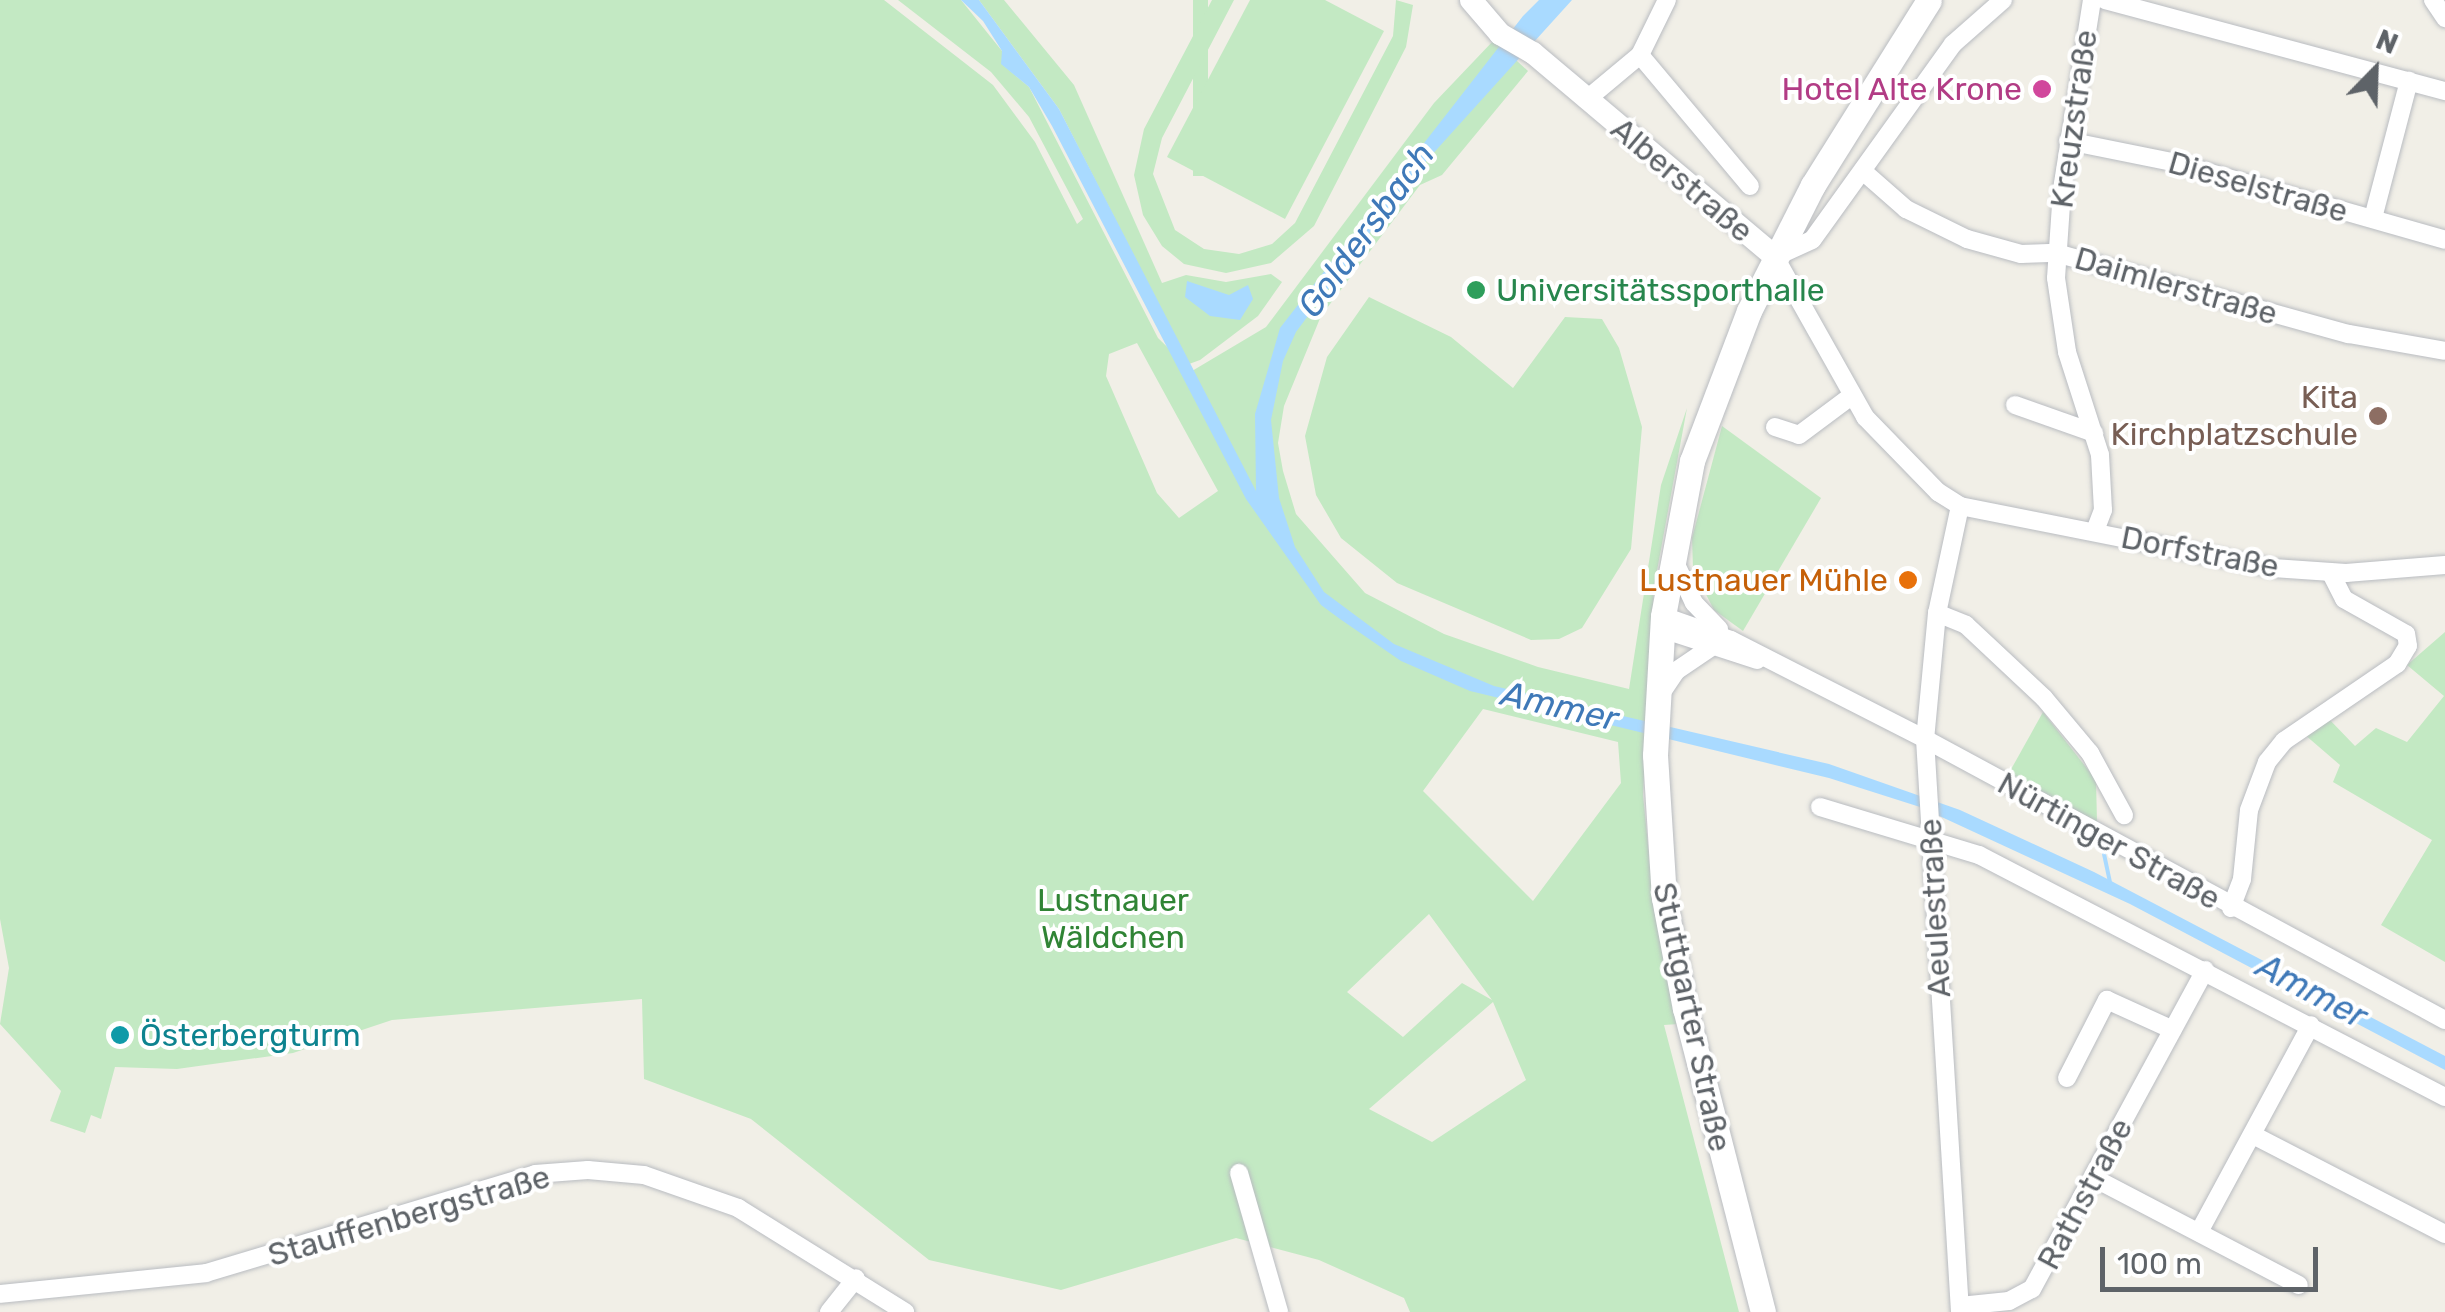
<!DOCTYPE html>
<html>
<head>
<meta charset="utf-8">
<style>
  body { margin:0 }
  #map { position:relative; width:2445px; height:1312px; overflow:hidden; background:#f1efe7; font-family:Rubik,sans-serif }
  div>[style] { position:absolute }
  .green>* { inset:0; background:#c3e9c3; transform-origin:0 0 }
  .water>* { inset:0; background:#a9daff }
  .stream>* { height:4px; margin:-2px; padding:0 2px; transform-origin:2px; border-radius:2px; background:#a9daff }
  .roads { filter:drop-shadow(0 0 2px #b9bcc1) drop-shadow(0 0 2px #b9bcc1) }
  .minor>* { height:18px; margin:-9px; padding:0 9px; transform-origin:9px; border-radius:9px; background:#fff }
  .tertiary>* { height:22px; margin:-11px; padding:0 11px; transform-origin:11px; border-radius:11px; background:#fff }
  .secondary>* { height:25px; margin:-12.5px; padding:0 12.5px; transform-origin:12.5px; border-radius:12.5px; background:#fff }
  .dots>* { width:28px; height:28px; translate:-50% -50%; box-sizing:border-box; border:5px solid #fff; border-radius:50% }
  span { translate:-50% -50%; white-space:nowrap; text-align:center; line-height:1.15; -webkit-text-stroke:8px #fff; paint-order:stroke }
  .hotel-label { font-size:32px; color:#b23c85 }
  .right { translate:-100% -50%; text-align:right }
  .street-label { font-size:32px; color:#5e6368 }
  .leisure-label { font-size:32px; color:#27864d }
  .left { translate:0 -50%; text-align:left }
  .education-label { font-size:32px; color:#785e54 }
  .food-label { font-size:32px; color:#c56008 }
  .park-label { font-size:32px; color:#308435 }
  .culture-label { font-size:32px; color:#0d838f }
  .water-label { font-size:35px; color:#3f79b8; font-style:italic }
  .north { position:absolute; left:2325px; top:20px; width:100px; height:100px; -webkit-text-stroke:8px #fff; paint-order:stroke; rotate:23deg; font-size:28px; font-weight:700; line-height:40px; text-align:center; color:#5e6368 }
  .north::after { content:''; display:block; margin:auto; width:35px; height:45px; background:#5e6368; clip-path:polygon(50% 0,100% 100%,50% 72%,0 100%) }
  .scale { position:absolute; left:2100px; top:1247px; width:218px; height:45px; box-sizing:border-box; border:5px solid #5e6368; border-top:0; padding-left:12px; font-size:30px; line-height:35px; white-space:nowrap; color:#5e6368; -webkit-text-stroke:8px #fff; paint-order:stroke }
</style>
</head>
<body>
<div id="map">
  <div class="green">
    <i style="clip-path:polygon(evenodd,0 0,884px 0,993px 85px,1035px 142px,1077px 224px,1083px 219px,1029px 117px,991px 72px,898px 0,961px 0,1002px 51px,1002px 64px,1029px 87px,1158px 338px,1192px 371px,1266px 327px,1434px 103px,1494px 40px,1528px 71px,1442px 175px,1420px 185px,1321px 316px,1284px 406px,1278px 443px,1283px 471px,1296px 514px,1365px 593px,1444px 634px,1538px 667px,1629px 689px,1661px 485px,1687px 408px,1654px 587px,1643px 795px,1654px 904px,1678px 1024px,1664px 1025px,1739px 1312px,1410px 1312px,1404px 1298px,1319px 1260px,1236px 1238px,1061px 1290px,929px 1260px,751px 1119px,644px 1079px,642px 999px,392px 1020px,293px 1053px,177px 1069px,115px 1067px,101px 1119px,91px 1115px,85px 1133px,50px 1121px,61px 1091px,0 1024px,9px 968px,0 919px,0 0,1137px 343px,1218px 491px,1179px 518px,1157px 493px,1106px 376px,1109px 354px,1137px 343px,0 0,1483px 709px,1618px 742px,1621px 783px,1533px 901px,1423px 791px,1483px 709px,0 0,1429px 914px,1492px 1000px,1462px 983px,1403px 1037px,1347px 992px,1429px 914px,0 0,1493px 1002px,1526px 1080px,1432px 1142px,1369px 1109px,1493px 1002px)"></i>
    <i style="clip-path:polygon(979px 0,1004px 0,1074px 85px,1162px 283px,1186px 275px,1226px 282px,1271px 274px,1282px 282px,1258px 316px,1200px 360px,1189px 364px,1059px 109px)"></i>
    <i style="left:1193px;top:0;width:15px;height:176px"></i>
    <i style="clip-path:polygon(1212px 0,1234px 0,1162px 138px,1153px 174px,1175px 230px,1204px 249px,1239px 254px,1272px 244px,1295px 223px,1393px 36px,1396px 0,1413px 5px,1406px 47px,1314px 226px,1271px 263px,1226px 273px,1184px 264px,1162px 246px,1143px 215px,1134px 175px,1144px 129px)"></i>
    <i style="clip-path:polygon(1250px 0,1325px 0,1384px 31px,1285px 219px,1167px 157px)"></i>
    <i style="clip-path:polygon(1369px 297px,1451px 337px,1513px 388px,1565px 317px,1602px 319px,1619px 348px,1642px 427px,1631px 549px,1582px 628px,1559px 639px,1531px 640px,1397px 583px,1341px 538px,1316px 495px,1305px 436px,1327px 357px)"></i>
    <i style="clip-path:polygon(1722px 426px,1821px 498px,1743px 631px,1714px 610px,1693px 569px,1692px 538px)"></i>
    <i style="clip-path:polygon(2445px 632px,2445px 962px,2381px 925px,2432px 840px,2333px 782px,2340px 765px,2304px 734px,2328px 718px,2355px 746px,2376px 728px,2407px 742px,2444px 696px,2407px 665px)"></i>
    <i style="clip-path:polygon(2043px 712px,2096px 780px,2097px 822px,2009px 773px)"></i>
  </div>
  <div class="water">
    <i style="clip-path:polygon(961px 0,979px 0,1059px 109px,1256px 491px,1255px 414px,1280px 328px,1523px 16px,1539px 0,1572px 0,1410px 179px,1296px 332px,1283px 361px,1271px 420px,1279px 498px,1295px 547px,1324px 592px,1394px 644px,1494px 686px,1829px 764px,1960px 810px,2094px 872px,2445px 1056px,2445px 1070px,2130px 904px,1920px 807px,1829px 778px,1470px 691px,1401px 661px,1340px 619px,1321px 605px,1246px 499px,1052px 126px,1029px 87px,1001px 64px,1002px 51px,983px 21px)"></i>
    <i style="clip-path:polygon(1187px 281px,1229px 295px,1248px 285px,1253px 299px,1240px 320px,1210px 316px,1185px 297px)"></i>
  </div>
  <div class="stream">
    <i style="left:2104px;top:854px;width:30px;rotate:78deg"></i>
  </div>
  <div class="roads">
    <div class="minor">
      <i style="left:2003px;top:0;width:67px;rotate:138.7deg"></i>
      <i style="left:1953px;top:44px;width:241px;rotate:125.7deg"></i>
      <i style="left:1812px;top:240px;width:41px;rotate:155.3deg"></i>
      <i style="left:1775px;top:257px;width:184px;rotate:60.6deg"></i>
      <i style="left:1865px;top:417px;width:105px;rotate:45.8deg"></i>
      <i style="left:1938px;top:492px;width:26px;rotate:32deg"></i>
      <i style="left:1960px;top:506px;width:319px;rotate:11.2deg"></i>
      <i style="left:2273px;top:568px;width:73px;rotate:3.9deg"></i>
      <i style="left:2346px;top:573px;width:99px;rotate:-4.6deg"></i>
      <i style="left:2092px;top:0;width:192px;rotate:99deg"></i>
      <i style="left:2062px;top:190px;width:88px;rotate:93.9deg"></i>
      <i style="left:2056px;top:278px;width:75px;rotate:81.5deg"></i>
      <i style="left:2067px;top:352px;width:108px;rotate:72.2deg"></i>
      <i style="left:2100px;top:455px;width:55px;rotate:86.9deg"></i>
      <i style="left:2103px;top:510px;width:22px;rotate:111deg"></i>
      <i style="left:2105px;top:0;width:352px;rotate:15deg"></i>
      <i style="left:2433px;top:0;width:22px;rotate:56deg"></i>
      <i style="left:1640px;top:55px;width:171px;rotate:50deg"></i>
      <i style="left:1586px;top:100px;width:70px;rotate:-39.8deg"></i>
      <i style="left:1640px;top:55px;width:61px;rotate:-63.9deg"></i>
      <i style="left:2068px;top:141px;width:106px;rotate:11.4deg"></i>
      <i style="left:2172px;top:162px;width:284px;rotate:15.9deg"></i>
      <i style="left:1865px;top:173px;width:55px;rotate:41.3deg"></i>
      <i style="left:1906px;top:209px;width:68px;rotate:26.2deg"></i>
      <i style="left:1967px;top:239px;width:56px;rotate:15.5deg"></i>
      <i style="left:2021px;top:254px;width:35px;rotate:-2deg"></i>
      <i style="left:2056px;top:253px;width:304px;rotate:15.5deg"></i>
      <i style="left:2349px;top:334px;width:97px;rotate:10deg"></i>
      <i style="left:2373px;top:218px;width:142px;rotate:-75.3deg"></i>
      <i style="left:2015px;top:405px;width:84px;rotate:19.5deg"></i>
      <i style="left:1775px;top:427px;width:25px;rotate:18deg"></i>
      <i style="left:1799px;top:435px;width:64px;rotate:-36.7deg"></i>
      <i style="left:1960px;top:506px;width:109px;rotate:102.1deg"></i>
      <i style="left:1937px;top:613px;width:127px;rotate:95.4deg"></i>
      <i style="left:1925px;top:739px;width:574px;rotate:86.5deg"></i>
      <i style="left:1674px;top:560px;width:47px;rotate:65.1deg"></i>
      <i style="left:1694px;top:603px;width:36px;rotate:46deg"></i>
      <i style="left:1937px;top:613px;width:31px;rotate:22deg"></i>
      <i style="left:1966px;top:625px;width:107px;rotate:43.1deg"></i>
      <i style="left:2044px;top:698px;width:72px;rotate:50.1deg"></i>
      <i style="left:2090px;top:753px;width:71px;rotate:61.3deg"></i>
      <i style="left:1663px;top:616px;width:72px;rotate:19.4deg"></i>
      <i style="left:1731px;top:640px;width:218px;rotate:27deg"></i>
      <i style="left:1925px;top:739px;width:591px;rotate:28.39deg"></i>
      <i style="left:1662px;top:629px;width:100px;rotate:18.1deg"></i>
      <i style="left:1660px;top:695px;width:29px;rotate:-56deg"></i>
      <i style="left:1676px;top:671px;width:41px;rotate:-34.1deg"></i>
      <i style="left:1820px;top:807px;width:166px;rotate:16.8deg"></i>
      <i style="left:1979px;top:855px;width:525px;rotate:27.44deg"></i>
      <i style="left:2231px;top:908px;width:31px;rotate:-69deg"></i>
      <i style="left:2242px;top:879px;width:69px;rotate:-84.2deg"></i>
      <i style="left:2249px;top:810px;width:51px;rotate:-69.4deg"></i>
      <i style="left:2267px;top:762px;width:27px;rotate:-51deg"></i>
      <i style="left:2284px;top:741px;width:137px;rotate:-34.3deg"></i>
      <i style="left:2397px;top:664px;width:21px;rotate:-59deg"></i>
      <i style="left:2408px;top:646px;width:12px;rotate:-99deg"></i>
      <i style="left:2406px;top:634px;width:71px;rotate:-150.6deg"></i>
      <i style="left:2344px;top:599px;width:30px;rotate:-117deg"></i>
      <i style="left:2067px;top:1078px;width:88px;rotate:-62.9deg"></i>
      <i style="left:2107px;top:1000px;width:72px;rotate:24.4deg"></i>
      <i style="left:2253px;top:1135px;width:216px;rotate:27.3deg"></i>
      <i style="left:1239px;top:1173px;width:145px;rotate:73.9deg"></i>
      <i style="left:2094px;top:1178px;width:231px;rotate:27.6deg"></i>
      <i style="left:2199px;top:1232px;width:235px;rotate:-61.6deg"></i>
      <i style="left:0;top:1294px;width:207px;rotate:-5.8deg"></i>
      <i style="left:206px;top:1273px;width:344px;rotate:-16.7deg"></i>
      <i style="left:535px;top:1174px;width:53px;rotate:-4.3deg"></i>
      <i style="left:588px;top:1170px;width:56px;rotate:5.1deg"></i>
      <i style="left:644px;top:1175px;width:100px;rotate:19.3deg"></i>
      <i style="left:738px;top:1208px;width:197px;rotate:31.9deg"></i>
      <i style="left:1960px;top:1306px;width:49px;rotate:-5.8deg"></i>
      <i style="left:2009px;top:1301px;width:26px;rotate:-28deg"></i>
      <i style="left:2032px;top:1289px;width:363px;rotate:-61.5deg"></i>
      <i style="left:829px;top:1312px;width:43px;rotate:-51.5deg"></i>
    </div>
    <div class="tertiary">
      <i style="left:1471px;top:0;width:45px;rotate:49.5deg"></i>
      <i style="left:1500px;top:34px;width:38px;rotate:30deg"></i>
      <i style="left:1533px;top:53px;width:317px;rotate:40.1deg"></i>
    </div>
    <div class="secondary">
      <i style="left:1763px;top:1312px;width:313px;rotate:-104.4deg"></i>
      <i style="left:1685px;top:1009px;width:113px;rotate:-100.7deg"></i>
      <i style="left:1664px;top:898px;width:143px;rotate:-93.6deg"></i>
      <i style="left:1655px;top:755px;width:139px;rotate:-86.7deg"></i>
      <i style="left:1663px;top:616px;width:158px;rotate:-79.4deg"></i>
      <i style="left:1692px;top:461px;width:160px;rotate:-69.2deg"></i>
      <i style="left:1749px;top:311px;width:141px;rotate:-63.1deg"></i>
      <i style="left:1813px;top:185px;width:218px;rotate:-57.9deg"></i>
    </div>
  </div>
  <div class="dots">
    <i style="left:2042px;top:89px;background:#d1479c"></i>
    <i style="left:1476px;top:290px;background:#2e9e5b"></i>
    <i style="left:2378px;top:416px;background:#8d6e63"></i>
    <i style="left:1908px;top:580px;background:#e8710a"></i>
    <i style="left:120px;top:1035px;background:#0f9aa8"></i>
  </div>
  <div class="hotel-label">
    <span class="right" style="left:2022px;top:89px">Hotel Alte Krone</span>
  </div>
  <div class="street-label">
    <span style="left:2074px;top:119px;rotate:-82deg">Kreuzstraße</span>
    <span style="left:1682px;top:180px;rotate:40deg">Alberstraße</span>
    <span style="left:2258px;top:187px;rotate:16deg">Dieselstraße</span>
    <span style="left:2176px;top:286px;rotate:16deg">Daimlerstraße</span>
    <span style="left:2200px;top:552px;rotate:11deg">Dorfstraße</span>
    <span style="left:2109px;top:841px;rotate:29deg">Nürtinger Straße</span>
    <span style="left:1935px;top:908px;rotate:-93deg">Aeulestraße</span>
    <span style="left:1692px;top:1017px;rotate:78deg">Stuttgarter Straße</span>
    <span style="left:2085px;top:1194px;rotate:-62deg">Rathstraße</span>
    <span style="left:409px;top:1216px;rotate:-16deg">Stauffenbergstraße</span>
  </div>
  <div class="leisure-label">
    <span class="left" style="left:1496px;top:290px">Universitätssporthalle</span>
  </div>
  <div class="education-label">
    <span class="right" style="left:2358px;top:416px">Kita<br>Kirchplatzschule</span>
  </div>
  <div class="food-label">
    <span class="right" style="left:1888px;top:580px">Lustnauer Mühle</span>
  </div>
  <div class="park-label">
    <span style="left:1113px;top:919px">Lustnauer<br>Wäldchen</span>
  </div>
  <div class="culture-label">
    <span class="left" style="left:140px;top:1035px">Österbergturm</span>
  </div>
  <div class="water-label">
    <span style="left:1366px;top:230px;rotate:-54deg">Goldersbach</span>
    <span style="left:1560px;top:706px;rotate:13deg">Ammer</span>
    <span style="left:2312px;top:991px;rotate:28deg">Ammer</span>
  </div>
  <div class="north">N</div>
  <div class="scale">100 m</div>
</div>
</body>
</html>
